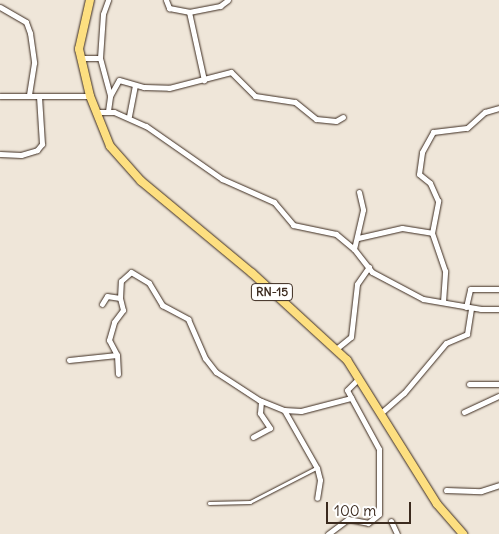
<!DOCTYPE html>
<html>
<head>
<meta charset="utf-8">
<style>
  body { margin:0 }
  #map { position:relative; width:499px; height:534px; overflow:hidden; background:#efe6d9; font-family:Delius,sans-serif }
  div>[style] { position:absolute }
  .roads { filter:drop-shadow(0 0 1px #3b2a1e) drop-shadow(0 0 1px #3b2a1e) }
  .lane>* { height:2.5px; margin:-1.25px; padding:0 1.25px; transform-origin:1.25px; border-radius:1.25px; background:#fff }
  .street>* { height:5px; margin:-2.5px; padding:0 2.5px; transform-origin:2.5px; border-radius:2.5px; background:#fff }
  .primary>* { height:8px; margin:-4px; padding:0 4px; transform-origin:4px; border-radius:4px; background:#fddf80 }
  span { translate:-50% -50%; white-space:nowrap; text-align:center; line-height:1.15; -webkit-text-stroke:4px #fff; paint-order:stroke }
  .shield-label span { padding:1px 4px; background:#fff; border:1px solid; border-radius:4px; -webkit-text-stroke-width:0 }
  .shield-label { font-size:12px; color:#3b2a1e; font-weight:700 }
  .scale { position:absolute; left:326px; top:502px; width:85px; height:22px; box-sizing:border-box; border:2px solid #3b2a1e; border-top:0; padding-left:6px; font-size:15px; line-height:18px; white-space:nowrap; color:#3b2a1e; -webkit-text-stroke:4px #fff; paint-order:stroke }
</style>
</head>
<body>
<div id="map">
  <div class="roads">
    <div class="lane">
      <i style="left:209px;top:503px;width:41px;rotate:-1.4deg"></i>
      <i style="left:250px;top:502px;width:74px;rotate:-27.3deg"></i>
    </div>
    <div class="street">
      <i style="left:166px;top:0;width:9px;rotate:69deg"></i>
      <i style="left:169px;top:8px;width:20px;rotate:11deg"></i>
      <i style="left:189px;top:12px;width:70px;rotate:77.6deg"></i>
      <i style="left:0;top:7px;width:30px;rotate:30deg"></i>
      <i style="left:26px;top:22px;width:12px;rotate:70deg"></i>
      <i style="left:30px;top:33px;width:30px;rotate:82deg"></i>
      <i style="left:34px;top:63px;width:33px;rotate:99deg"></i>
      <i style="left:189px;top:12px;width:32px;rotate:-11deg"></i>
      <i style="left:220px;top:6px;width:10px;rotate:-37deg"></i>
      <i style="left:82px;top:58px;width:18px"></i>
      <i style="left:100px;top:58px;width:44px;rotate:-86.1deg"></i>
      <i style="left:103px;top:14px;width:15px;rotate:-70deg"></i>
      <i style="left:100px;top:58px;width:39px;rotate:75deg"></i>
      <i style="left:0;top:96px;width:90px"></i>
      <i style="left:108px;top:111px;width:15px;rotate:-82deg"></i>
      <i style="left:110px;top:96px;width:18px;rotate:-61deg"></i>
      <i style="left:119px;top:80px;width:26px;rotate:16deg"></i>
      <i style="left:144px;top:87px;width:25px;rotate:2deg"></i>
      <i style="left:169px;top:88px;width:64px;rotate:-14.5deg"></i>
      <i style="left:231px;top:72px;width:34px;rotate:45deg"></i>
      <i style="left:255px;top:96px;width:40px;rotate:8.5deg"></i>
      <i style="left:295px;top:102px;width:27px;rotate:39deg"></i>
      <i style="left:316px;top:119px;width:20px;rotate:6deg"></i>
      <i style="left:336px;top:121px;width:8px;rotate:-30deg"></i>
      <i style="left:96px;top:112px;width:18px"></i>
      <i style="left:114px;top:112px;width:35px;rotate:24deg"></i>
      <i style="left:146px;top:126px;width:93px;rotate:34.9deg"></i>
      <i style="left:222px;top:179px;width:57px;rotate:23.9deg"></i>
      <i style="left:274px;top:202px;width:30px;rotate:50deg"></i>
      <i style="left:293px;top:225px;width:44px;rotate:11.8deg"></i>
      <i style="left:336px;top:234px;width:23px;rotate:40deg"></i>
      <i style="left:129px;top:116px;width:31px;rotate:-79deg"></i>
      <i style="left:0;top:154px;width:21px;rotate:3deg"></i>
      <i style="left:21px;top:155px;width:17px;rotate:-17deg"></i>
      <i style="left:37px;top:150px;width:8px;rotate:-50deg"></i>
      <i style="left:42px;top:144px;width:48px;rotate:-93.6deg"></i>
      <i style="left:359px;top:192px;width:18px;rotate:77deg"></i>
      <i style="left:363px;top:210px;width:40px;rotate:103deg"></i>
      <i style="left:354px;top:249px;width:29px;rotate:52deg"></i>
      <i style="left:372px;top:272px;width:58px;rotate:27.9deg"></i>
      <i style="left:423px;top:299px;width:59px;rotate:9.8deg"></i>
      <i style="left:481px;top:309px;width:18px"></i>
      <i style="left:358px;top:238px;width:45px;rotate:-12.8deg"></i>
      <i style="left:402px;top:228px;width:30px;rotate:9deg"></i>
      <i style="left:443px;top:302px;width:31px;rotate:-86deg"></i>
      <i style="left:445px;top:271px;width:40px;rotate:-108.9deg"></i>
      <i style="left:432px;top:233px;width:33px;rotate:-79deg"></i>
      <i style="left:438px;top:201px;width:20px;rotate:-114deg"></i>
      <i style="left:430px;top:183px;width:14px;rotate:-141deg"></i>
      <i style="left:419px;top:174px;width:22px;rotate:-82deg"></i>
      <i style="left:422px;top:152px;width:23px;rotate:-61deg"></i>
      <i style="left:433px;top:132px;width:34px;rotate:-7deg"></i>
      <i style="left:467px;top:128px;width:24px;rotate:-42deg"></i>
      <i style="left:485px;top:112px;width:15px;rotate:-16deg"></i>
      <i style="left:102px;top:304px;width:9px;rotate:-58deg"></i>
      <i style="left:107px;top:296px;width:13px;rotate:9deg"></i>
      <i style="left:120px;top:298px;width:17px;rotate:-87deg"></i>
      <i style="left:121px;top:281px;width:13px;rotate:-42deg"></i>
      <i style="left:131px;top:272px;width:21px;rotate:31deg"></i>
      <i style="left:149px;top:283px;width:26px;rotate:59deg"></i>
      <i style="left:162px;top:305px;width:30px;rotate:28deg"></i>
      <i style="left:188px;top:319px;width:43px;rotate:66.4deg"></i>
      <i style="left:205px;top:358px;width:18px;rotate:52deg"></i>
      <i style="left:216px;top:372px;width:51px;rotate:33.1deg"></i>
      <i style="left:259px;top:400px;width:27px;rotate:22deg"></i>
      <i style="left:284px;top:410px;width:17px;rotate:3deg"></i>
      <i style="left:301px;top:411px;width:52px;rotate:-14.6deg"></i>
      <i style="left:466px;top:307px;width:18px;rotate:-77deg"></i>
      <i style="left:470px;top:289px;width:29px"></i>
      <i style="left:336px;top:349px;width:19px;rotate:-39deg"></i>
      <i style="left:351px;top:337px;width:53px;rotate:-83.5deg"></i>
      <i style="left:357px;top:284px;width:21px;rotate:-55deg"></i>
      <i style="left:117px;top:355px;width:19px;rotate:87deg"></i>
      <i style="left:69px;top:360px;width:48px;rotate:-5.9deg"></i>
      <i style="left:117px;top:355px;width:17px;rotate:-118deg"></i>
      <i style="left:109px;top:340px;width:19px;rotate:-74deg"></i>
      <i style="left:114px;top:322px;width:15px;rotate:-53deg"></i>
      <i style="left:123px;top:310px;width:12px;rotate:-104deg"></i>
      <i style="left:469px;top:384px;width:30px"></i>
      <i style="left:284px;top:410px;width:67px;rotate:60.4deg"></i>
      <i style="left:317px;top:468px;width:12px;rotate:76deg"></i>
      <i style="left:320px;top:480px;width:18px;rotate:99deg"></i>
      <i style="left:382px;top:412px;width:29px;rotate:-41deg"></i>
      <i style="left:404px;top:393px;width:65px;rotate:-50deg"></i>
      <i style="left:446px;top:343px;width:23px;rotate:-23deg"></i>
      <i style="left:467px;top:334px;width:26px;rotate:-81deg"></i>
      <i style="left:464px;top:412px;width:38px;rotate:-25deg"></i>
      <i style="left:253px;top:437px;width:19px;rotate:-28deg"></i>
      <i style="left:270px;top:428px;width:18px;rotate:-124deg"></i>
      <i style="left:260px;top:413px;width:12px;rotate:-85deg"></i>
      <i style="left:446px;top:490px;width:35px;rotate:2deg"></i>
      <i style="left:481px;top:491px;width:19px;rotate:-18deg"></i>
      <i style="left:391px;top:521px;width:14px;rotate:65deg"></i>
      <i style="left:328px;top:534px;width:25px;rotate:-37deg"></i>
      <i style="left:348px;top:519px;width:20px;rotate:11deg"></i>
      <i style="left:368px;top:523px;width:14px;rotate:-39deg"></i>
      <i style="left:379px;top:514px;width:65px;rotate:-90deg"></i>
      <i style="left:379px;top:449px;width:67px;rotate:-118.5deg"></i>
      <i style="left:347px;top:390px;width:17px;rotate:-45deg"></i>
    </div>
    <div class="primary">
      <i style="left:90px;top:0;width:50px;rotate:102.7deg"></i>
      <i style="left:79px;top:49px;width:48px;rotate:76.8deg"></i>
      <i style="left:90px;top:96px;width:54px;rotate:68.2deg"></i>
      <i style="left:110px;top:146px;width:47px;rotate:48.5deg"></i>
      <i style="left:141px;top:181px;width:144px;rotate:39.7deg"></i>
      <i style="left:252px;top:273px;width:129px;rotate:42.5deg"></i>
      <i style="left:347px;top:360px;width:170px;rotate:58deg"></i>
      <i style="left:437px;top:504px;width:40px;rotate:49deg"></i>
    </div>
  </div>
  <div class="shield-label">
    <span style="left:272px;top:292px">RN-15</span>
  </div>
  <div class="scale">100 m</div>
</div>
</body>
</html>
